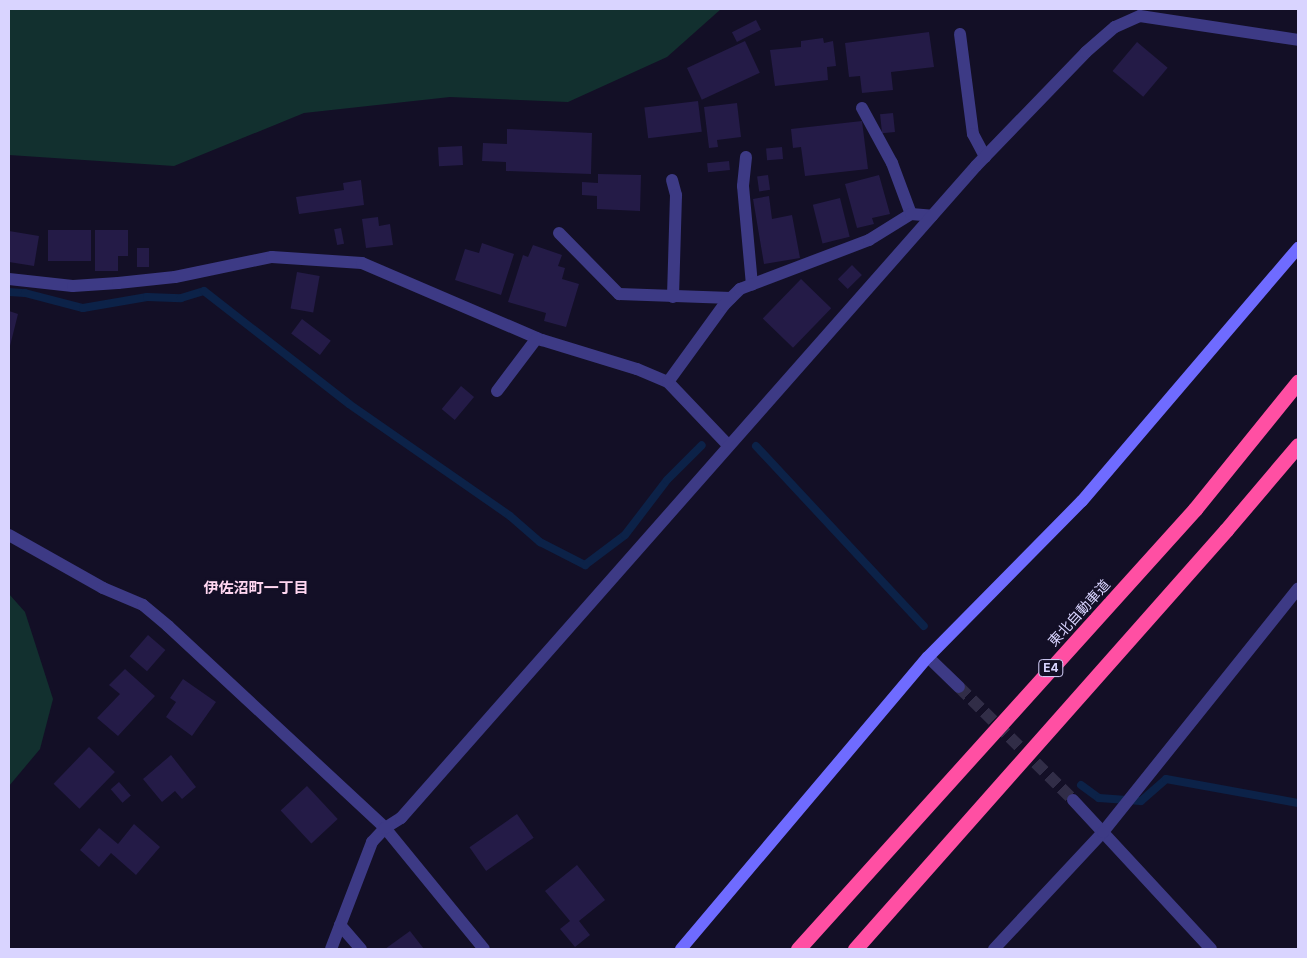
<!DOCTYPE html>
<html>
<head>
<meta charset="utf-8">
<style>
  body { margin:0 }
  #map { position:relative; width:1307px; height:958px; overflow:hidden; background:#130f26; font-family:Inter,"Noto Sans JP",sans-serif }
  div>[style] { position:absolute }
  .green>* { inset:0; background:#12302f }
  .stream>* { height:8px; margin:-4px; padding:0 4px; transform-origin:4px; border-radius:4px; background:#0c2248 }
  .building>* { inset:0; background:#241b47; transform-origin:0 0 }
  .street-tunnel>* { height:12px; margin-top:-6px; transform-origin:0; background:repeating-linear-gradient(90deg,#312d47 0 12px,transparent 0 18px) }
  .street>* { height:12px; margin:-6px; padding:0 6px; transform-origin:6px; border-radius:6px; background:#3d3a85 }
  .secondary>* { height:12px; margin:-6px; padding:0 6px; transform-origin:6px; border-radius:6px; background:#6f6bff }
  .highway>* { height:15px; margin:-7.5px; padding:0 7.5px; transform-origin:7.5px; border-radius:7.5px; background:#ff4fa3 }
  span { translate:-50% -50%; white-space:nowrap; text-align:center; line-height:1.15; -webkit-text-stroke:5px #130f26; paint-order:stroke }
  .shield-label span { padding:1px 4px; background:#130f26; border:1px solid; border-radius:4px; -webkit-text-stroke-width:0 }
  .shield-label { font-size:12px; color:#d9d4ff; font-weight:700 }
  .street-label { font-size:14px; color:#d9d4ff }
  .neighbourhood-label { font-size:15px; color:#ffd6f0; font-weight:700 }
  .frame { position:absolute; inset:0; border:10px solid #d9d4ff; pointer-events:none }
</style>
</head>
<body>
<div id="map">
  <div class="green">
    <i style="clip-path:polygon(9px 9px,721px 9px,667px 57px,568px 102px,450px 97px,304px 113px,174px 166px,9px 155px)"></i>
    <i style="clip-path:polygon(9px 594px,25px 612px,53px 699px,40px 749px,9px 786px)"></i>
  </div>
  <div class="stream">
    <i style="left:9px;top:292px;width:16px;rotate:4deg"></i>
    <i style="left:25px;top:293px;width:60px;rotate:14.5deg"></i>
    <i style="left:83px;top:308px;width:65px;rotate:-9.8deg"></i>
    <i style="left:147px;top:297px;width:34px;rotate:2deg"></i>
    <i style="left:181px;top:298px;width:24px;rotate:-17deg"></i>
    <i style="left:204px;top:291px;width:184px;rotate:37.9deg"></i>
    <i style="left:349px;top:404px;width:196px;rotate:34.8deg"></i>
    <i style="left:510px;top:516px;width:40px;rotate:41deg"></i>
    <i style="left:540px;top:542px;width:51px;rotate:27.1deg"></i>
    <i style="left:585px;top:565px;width:50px;rotate:-36.9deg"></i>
    <i style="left:625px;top:535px;width:69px;rotate:-52.6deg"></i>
    <i style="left:667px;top:480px;width:49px;rotate:-45deg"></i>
    <i style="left:756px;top:446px;width:246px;rotate:47deg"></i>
    <i style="left:1081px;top:785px;width:22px;rotate:36deg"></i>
    <i style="left:1099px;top:798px;width:42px;rotate:4.1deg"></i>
    <i style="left:1141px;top:801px;width:33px;rotate:-41deg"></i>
    <i style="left:1166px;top:779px;width:134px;rotate:10.3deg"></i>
  </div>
  <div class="building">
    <i style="left:756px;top:20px;width:11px;height:27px;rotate:63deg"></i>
    <i style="clip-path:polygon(929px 32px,934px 67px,891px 72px,893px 90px,862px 93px,860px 76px,849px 77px,845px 43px)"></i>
    <i style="clip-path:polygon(823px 38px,824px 43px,833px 41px,836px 66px,827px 67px,828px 80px,775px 86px,770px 50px,801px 47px,801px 41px)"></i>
    <i style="left:745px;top:41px;width:35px;height:64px;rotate:65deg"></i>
    <i style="left:1137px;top:42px;width:40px;height:38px;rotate:40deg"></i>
    <i style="left:698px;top:101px;width:31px;height:54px;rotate:83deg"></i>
    <i style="clip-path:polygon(737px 103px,741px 137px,717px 140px,718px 147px,709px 148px,704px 107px)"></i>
    <i style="left:893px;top:113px;width:19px;height:13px;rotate:84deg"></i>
    <i style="clip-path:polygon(862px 121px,868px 169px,805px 176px,801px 147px,793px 148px,791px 129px)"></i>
    <i style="clip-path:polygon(507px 129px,592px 133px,591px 174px,506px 171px,506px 162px,482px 161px,483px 143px,507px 144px)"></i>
    <i style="left:462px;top:146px;width:19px;height:24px;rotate:87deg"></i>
    <i style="left:782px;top:147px;width:12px;height:16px;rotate:85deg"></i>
    <i style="left:729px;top:161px;width:9px;height:22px;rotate:84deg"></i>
    <i style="clip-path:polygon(598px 174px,641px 175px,640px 211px,597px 209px,597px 196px,582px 195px,582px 182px,598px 183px)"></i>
    <i style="left:768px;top:175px;width:15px;height:11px;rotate:82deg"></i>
    <i style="clip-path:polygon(879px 175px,890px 214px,872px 218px,874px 224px,857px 228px,845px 184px)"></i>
    <i style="clip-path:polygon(361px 180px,364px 205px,299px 214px,296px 197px,344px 190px,343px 183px)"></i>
    <i style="clip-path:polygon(769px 196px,772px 219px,792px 215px,800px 258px,764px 264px,753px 199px)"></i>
    <i style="left:840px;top:198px;width:40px;height:28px;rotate:76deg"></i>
    <i style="clip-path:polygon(378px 217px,379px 226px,390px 224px,393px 245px,366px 248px,362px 219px)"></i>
    <i style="left:341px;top:228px;width:16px;height:7px;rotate:79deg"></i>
    <i style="left:91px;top:230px;width:31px;height:43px;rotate:90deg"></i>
    <i style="clip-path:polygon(95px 230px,128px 230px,128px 256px,118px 256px,118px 271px,95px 271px)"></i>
    <i style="clip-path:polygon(9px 231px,39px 236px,34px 266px,9px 262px)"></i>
    <i style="clip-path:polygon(482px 243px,514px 254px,501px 295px,455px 280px,465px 249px,479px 253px)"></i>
    <i style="clip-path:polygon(533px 245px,562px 255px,558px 266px,565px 268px,562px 279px,579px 284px,566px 327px,544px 321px,546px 313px,508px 302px,523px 255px,528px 257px)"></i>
    <i style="left:137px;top:248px;width:12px;height:19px"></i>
    <i style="left:852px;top:265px;width:14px;height:20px;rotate:45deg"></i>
    <i style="left:297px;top:272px;width:23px;height:37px;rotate:10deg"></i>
    <i style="left:801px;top:279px;width:42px;height:55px;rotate:44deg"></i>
    <i style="clip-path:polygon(9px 311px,18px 314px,9px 350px)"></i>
    <i style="left:302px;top:319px;width:36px;height:18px;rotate:37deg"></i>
    <i style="left:461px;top:386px;width:17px;height:30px;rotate:40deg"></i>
    <i style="left:148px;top:635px;width:23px;height:28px;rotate:41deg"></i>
    <i style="clip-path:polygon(125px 669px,155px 696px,118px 736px,97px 718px,120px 694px,109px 685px)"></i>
    <i style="clip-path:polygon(183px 679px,216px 702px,192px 736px,166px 717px,176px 702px,170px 698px)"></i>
    <i style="left:89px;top:747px;width:36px;height:51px;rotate:44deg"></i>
    <i style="clip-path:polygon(171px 755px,196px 787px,182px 799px,175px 791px,162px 802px,143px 779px)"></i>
    <i style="left:119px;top:782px;width:18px;height:11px;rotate:49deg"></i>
    <i style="left:307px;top:786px;width:45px;height:36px;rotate:47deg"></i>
    <i style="left:517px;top:814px;width:29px;height:58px;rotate:55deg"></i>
    <i style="clip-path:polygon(134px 824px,160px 847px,136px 875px,111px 853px,99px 867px,80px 850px,99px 828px,118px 844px)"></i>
    <i style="clip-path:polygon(577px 865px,605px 900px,579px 921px,590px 935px,575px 947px,560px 929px,570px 921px,545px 891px)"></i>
    <i style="clip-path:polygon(410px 931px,424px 949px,385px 949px)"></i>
  </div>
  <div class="street-tunnel">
    <i style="left:959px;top:687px;width:161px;rotate:44.7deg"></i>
  </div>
  <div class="street">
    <i style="left:960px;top:34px;width:101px;rotate:82.6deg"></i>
    <i style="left:973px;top:134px;width:26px;rotate:62deg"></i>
    <i style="left:862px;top:108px;width:63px;rotate:61.4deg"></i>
    <i style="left:892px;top:163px;width:54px;rotate:69.6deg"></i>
    <i style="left:746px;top:157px;width:29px;rotate:96deg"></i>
    <i style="left:743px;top:186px;width:99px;rotate:84.8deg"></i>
    <i style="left:672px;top:180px;width:16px;rotate:75deg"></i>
    <i style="left:676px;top:195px;width:102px;rotate:91.7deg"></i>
    <i style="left:559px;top:233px;width:86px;rotate:45.5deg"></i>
    <i style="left:619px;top:294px;width:112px;rotate:2deg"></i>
    <i style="left:9px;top:279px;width:64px;rotate:6.2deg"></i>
    <i style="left:73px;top:286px;width:45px;rotate:-3.8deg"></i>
    <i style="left:118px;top:283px;width:57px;rotate:-6deg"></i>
    <i style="left:175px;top:277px;width:99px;rotate:-11.7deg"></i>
    <i style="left:272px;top:257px;width:90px;rotate:3.8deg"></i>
    <i style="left:362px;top:263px;width:196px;rotate:23.2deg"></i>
    <i style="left:542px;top:340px;width:99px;rotate:17deg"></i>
    <i style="left:637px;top:369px;width:34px;rotate:23deg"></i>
    <i style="left:668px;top:382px;width:87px;rotate:46.4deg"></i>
    <i style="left:668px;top:382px;width:95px;rotate:-54deg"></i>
    <i style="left:724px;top:305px;width:23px;rotate:-45deg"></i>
    <i style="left:740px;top:289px;width:138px;rotate:-20.8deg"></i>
    <i style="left:869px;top:240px;width:49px;rotate:-31.8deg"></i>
    <i style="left:911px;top:214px;width:21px;rotate:5deg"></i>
    <i style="left:497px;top:391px;width:66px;rotate:-53deg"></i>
    <i style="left:9px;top:535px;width:108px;rotate:29.4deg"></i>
    <i style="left:103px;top:588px;width:43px;rotate:23deg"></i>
    <i style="left:143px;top:605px;width:33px;rotate:40deg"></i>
    <i style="left:168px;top:626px;width:296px;rotate:42.9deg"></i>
    <i style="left:385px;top:828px;width:156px;rotate:50.7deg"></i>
    <i style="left:928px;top:657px;width:43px;rotate:44.1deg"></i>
    <i style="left:1073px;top:800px;width:203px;rotate:47.2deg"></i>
    <i style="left:340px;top:925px;width:32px;rotate:49deg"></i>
    <i style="left:331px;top:949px;width:115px;rotate:-69deg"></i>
    <i style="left:372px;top:842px;width:19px;rotate:-47deg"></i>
    <i style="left:385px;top:828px;width:19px;rotate:-32deg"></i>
    <i style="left:401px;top:818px;width:869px;rotate:-48.59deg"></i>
    <i style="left:976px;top:166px;width:158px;rotate:-46deg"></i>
    <i style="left:1086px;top:52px;width:38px;rotate:-41deg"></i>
    <i style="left:1115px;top:27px;width:27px;rotate:-24deg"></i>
    <i style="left:1140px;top:16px;width:160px;rotate:8.6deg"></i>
    <i style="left:994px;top:949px;width:160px;rotate:-47deg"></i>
    <i style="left:1103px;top:832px;width:312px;rotate:-51.3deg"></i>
  </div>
  <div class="secondary">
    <i style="left:681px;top:949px;width:382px;rotate:-49.8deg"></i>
    <i style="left:928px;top:657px;width:219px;rotate:-45.4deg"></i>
    <i style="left:1082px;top:501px;width:333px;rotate:-49.5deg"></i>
  </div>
  <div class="highway">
    <i style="left:798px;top:949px;width:593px;rotate:-47.94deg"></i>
    <i style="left:1195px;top:509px;width:164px;rotate:-51deg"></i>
    <i style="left:855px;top:949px;width:560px;rotate:-48.48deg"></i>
    <i style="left:1226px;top:530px;width:111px;rotate:-49.7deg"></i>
  </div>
  <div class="shield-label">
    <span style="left:1051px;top:668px">E4</span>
  </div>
  <div class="street-label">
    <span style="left:1079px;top:613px;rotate:-48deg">東北自動車道</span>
  </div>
  <div class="neighbourhood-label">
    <span style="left:256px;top:588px">伊佐沼町一丁目</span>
  </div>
  <div class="frame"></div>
</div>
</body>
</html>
